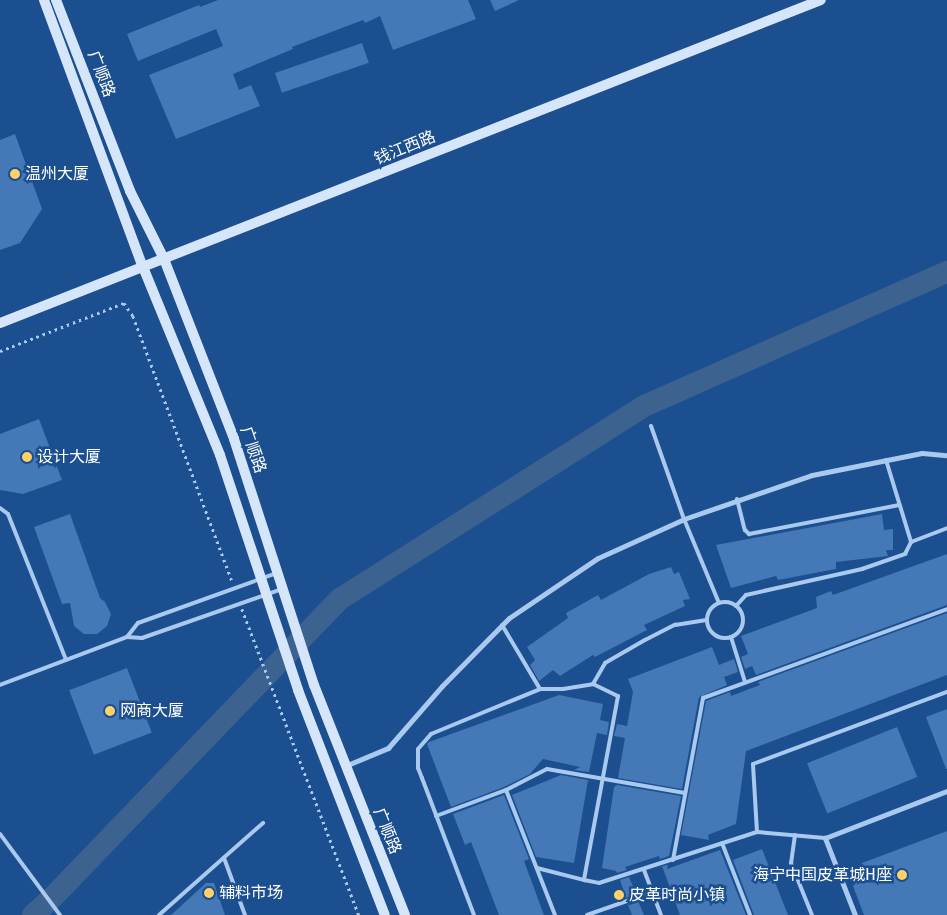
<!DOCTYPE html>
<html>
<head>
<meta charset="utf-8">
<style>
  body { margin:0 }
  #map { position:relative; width:947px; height:915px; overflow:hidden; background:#1b4f8f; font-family:"Fira Sans","Noto Sans SC",sans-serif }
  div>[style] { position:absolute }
  .river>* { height:22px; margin:-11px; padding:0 11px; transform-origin:11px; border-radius:11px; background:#3c6290 }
  .building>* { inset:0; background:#4478b7; transform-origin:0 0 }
  .path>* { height:2.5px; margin-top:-1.25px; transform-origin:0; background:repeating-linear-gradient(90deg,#a9c9ee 0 2.5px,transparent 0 6.5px) }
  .service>* { height:4px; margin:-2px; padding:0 2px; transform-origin:2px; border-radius:2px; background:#a9c9ee }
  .service>.ring { margin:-2px; padding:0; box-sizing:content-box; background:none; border:4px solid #a9c9ee; border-radius:50% }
  .minor>* { height:5px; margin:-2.5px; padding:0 2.5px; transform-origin:2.5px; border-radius:2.5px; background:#a9c9ee }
  .secondary>* { height:10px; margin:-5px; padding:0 5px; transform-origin:5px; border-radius:5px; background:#d6e6fa }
  .dots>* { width:14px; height:14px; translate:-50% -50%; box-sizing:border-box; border:2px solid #1b4f8f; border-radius:50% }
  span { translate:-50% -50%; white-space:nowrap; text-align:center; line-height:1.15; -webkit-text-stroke:5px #1b4f8f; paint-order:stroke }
  .street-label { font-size:16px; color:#fff }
  .poi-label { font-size:16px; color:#fff }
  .left { translate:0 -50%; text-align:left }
  .right { translate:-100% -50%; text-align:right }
</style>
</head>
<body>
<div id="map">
  <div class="river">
    <i style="left:33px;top:915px;width:24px;rotate:-42deg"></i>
    <i style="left:51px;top:899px;width:417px;rotate:-46.1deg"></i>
    <i style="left:340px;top:599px;width:358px;rotate:-32.4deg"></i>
    <i style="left:642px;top:407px;width:334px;rotate:-23.9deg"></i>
  </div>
  <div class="building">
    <i style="clip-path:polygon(218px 0,468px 0,476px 19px,393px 50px,380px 16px,365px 23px,363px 20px,292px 47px,293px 49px,233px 74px,239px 90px,251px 85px,260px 106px,176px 139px,149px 75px,223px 46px,216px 29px,138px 61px,127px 34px,199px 5px,200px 7px)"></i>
    <i style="clip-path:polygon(490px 0,519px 0,495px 11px)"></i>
    <i style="left:362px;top:43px;width:21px;height:92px;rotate:71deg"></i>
    <i style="clip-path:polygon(15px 134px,42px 209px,20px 243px,0 250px,0 140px)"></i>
    <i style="clip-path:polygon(39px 419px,62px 480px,23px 494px,0 490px,0 434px)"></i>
    <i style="clip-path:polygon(70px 514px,100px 598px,105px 602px,111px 614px,107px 626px,97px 634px,84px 634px,74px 626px,70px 603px,62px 604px,34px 527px)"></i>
    <i style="clip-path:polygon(882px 514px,884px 530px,893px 529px,893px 550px,886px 550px,888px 556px,836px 562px,836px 569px,778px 580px,776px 576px,731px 588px,716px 545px)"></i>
    <i style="clip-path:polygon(947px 554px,947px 605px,756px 675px,752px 666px,745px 669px,741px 657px,748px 654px,741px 636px,817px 608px,816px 597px,831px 591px,833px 595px)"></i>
    <i style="clip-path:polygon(671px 567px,674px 574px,679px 572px,690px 599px,683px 600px,685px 606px,644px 625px,647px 630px,595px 657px,593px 655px,560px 676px,553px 670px,539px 681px,530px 665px,535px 660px,527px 647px,568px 618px,566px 613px,598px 595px,601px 600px,649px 574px)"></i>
    <i style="clip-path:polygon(947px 613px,947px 675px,746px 751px,736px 824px,708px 835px,709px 840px,681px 835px,706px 701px,730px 692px,731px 696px,760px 685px,758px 682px)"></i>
    <i style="clip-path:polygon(712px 647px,719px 665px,734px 659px,738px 672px,724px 677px,727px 685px,699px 697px,682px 789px,618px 778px,625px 738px,614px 736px,617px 724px,627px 726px,633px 692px,628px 679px)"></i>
    <i style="left:127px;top:668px;width:69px;height:62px;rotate:69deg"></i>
    <i style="clip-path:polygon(559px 695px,603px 704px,600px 720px,609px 722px,607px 735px,597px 733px,589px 772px,574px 770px,580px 767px,543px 759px,530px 774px,504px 787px,451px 807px,427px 744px,429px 742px)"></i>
    <i style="clip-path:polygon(947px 709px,947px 769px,946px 769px,926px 717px)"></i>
    <i style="left:897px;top:727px;width:54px;height:97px;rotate:68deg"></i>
    <i style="clip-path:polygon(561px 775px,588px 780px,574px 863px,536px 857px,512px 795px)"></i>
    <i style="clip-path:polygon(617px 785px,681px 796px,669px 856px,660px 859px,659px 856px,625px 867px,627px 870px,617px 873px,616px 871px,602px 868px,614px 787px)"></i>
    <i style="clip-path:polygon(504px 795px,529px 859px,524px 861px,544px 915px,499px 915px,471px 842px,465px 845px,453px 814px)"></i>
    <i style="clip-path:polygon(947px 831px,947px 915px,864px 915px,853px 886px,862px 863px)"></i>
    <i style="clip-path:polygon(762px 849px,788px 915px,754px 915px,733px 860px)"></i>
    <i style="clip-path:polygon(720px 850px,746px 915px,680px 915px,662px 866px,668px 865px,667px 869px)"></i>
    <i style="clip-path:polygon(629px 877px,636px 894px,626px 898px,620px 880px)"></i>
    <i style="clip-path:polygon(206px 883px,214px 883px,225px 915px,171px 915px)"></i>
    <i style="clip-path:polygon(638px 901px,644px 915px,632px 915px,628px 905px)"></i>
  </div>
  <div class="path">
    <i style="left:0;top:351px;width:133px;rotate:-21.2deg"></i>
    <i style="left:124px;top:303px;width:16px;rotate:55deg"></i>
    <i style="left:133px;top:316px;width:283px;rotate:69.5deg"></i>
    <i style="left:242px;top:609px;width:328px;rotate:69.1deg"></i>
  </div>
  <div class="service">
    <i style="left:651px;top:426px;width:99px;rotate:70.5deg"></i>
    <i style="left:684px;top:519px;width:91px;rotate:67.4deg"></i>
    <i style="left:886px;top:460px;width:86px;rotate:73deg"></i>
    <i style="left:737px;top:499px;width:32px;rotate:76deg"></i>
    <i style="left:745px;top:530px;width:6px;rotate:45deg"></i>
    <i style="left:749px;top:534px;width:153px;rotate:-10.9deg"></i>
    <i style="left:0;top:508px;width:10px;rotate:37deg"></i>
    <i style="left:8px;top:514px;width:157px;rotate:68.3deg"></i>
    <i class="ring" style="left:707px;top:602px;width:32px;height:32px"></i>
    <i style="left:736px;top:606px;width:15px;rotate:-48deg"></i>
    <i style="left:746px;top:595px;width:119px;rotate:-12.6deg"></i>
    <i style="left:862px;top:569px;width:46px;rotate:-19.2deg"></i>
    <i style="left:905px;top:554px;width:13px;rotate:-63deg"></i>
    <i style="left:911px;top:542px;width:39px;rotate:-21deg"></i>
    <i style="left:502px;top:625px;width:74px;rotate:59.3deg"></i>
    <i style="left:540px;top:689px;width:23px"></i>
    <i style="left:563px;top:689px;width:30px;rotate:-9deg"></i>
    <i style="left:593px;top:684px;width:28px;rotate:26deg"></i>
    <i style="left:618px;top:696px;width:187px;rotate:100.5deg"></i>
    <i style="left:584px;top:880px;width:15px;rotate:11deg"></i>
    <i style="left:599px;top:883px;width:166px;rotate:-17.9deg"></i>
    <i style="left:757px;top:832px;width:68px;rotate:5deg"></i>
    <i style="left:127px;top:637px;width:18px;rotate:-52deg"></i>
    <i style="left:138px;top:623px;width:148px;rotate:-19.8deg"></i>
    <i style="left:731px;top:637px;width:47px;rotate:72.7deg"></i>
    <i style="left:593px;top:684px;width:24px;rotate:-60deg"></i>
    <i style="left:605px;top:663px;width:46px;rotate:-29.9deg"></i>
    <i style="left:645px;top:640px;width:34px;rotate:-27deg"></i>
    <i style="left:675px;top:625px;width:32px;rotate:-9deg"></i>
    <i style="left:0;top:685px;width:136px;rotate:-20.7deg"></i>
    <i style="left:127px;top:637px;width:15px;rotate:4deg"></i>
    <i style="left:142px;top:638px;width:148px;rotate:-19.3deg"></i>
    <i style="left:506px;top:790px;width:134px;rotate:68.6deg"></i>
    <i style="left:436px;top:816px;width:75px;rotate:-20.4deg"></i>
    <i style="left:506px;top:790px;width:46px;rotate:-27.1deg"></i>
    <i style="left:547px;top:769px;width:140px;rotate:9.9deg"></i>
    <i style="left:757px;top:832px;width:68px;rotate:-93.4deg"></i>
    <i style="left:753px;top:764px;width:207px;rotate:-20.4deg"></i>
    <i style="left:0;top:834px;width:101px;rotate:53.5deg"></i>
    <i style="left:795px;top:835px;width:28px;rotate:98deg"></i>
    <i style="left:791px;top:863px;width:56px;rotate:68deg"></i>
    <i style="left:722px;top:843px;width:77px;rotate:68.7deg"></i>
    <i style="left:224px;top:858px;width:61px;rotate:69.8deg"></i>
    <i style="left:673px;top:860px;width:165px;rotate:-79.5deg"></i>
    <i style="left:703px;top:698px;width:260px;rotate:-20deg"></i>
    <i style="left:537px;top:868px;width:49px;rotate:14.3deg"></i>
    <i style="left:644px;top:870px;width:48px;rotate:69.3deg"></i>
    <i style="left:159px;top:915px;width:139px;rotate:-41.5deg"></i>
    <i style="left:474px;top:915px;width:147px;rotate:-110.8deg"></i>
    <i style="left:422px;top:778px;width:11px;rotate:-112deg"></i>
    <i style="left:418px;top:768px;width:19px;rotate:-90deg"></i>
    <i style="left:418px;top:749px;width:20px;rotate:-49deg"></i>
    <i style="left:431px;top:734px;width:118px;rotate:-22.4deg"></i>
    <i style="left:587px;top:915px;width:70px;rotate:-19.2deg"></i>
  </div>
  <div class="minor">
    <i style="left:345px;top:766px;width:47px;rotate:-22.7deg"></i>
    <i style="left:388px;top:748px;width:82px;rotate:-48.9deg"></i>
    <i style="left:442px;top:686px;width:95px;rotate:-45.4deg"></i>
    <i style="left:509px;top:618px;width:107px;rotate:-34deg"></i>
    <i style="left:598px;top:558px;width:94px;rotate:-24.4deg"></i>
    <i style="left:684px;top:519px;width:135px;rotate:-19deg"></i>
    <i style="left:812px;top:475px;width:112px;rotate:-11.3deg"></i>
    <i style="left:922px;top:453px;width:25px;rotate:5deg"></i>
    <i style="left:855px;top:915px;width:83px;rotate:-111.3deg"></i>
    <i style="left:825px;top:838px;width:131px;rotate:-21.1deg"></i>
  </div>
  <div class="secondary">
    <i style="left:44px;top:0;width:285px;rotate:69.7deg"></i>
    <i style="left:143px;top:267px;width:203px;rotate:67.7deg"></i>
    <i style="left:220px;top:455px;width:248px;rotate:71.6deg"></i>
    <i style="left:298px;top:690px;width:241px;rotate:68.9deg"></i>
    <i style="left:56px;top:0;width:205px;rotate:68.8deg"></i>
    <i style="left:130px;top:191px;width:76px;rotate:63.4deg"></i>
    <i style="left:164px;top:259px;width:193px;rotate:68.7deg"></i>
    <i style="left:234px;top:439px;width:259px;rotate:72deg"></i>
    <i style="left:314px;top:685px;width:247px;rotate:68.4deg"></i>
    <i style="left:0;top:323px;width:882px;rotate:-21.48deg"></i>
  </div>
  <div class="dots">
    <i style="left:15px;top:174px;background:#ffd166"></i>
    <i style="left:27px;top:457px;background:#ffd166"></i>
    <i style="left:110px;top:711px;background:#ffd166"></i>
    <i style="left:902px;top:875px;background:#ffd166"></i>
    <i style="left:209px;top:893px;background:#ffd166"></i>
    <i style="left:619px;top:895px;background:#ffd166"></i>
  </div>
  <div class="street-label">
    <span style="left:101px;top:74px;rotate:69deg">广顺路</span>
    <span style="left:405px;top:148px;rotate:-22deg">钱江西路</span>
    <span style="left:253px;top:450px;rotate:71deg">广顺路</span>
    <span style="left:387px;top:831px;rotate:68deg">广顺路</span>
  </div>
  <div class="poi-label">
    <span class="left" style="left:25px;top:174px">温州大厦</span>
    <span class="left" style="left:37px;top:457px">设计大厦</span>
    <span class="left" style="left:120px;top:711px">网商大厦</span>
    <span class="right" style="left:892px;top:875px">海宁中国皮革城H座</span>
    <span class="left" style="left:219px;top:893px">辅料市场</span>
    <span class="left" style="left:629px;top:895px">皮革时尚小镇</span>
  </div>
</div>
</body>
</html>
